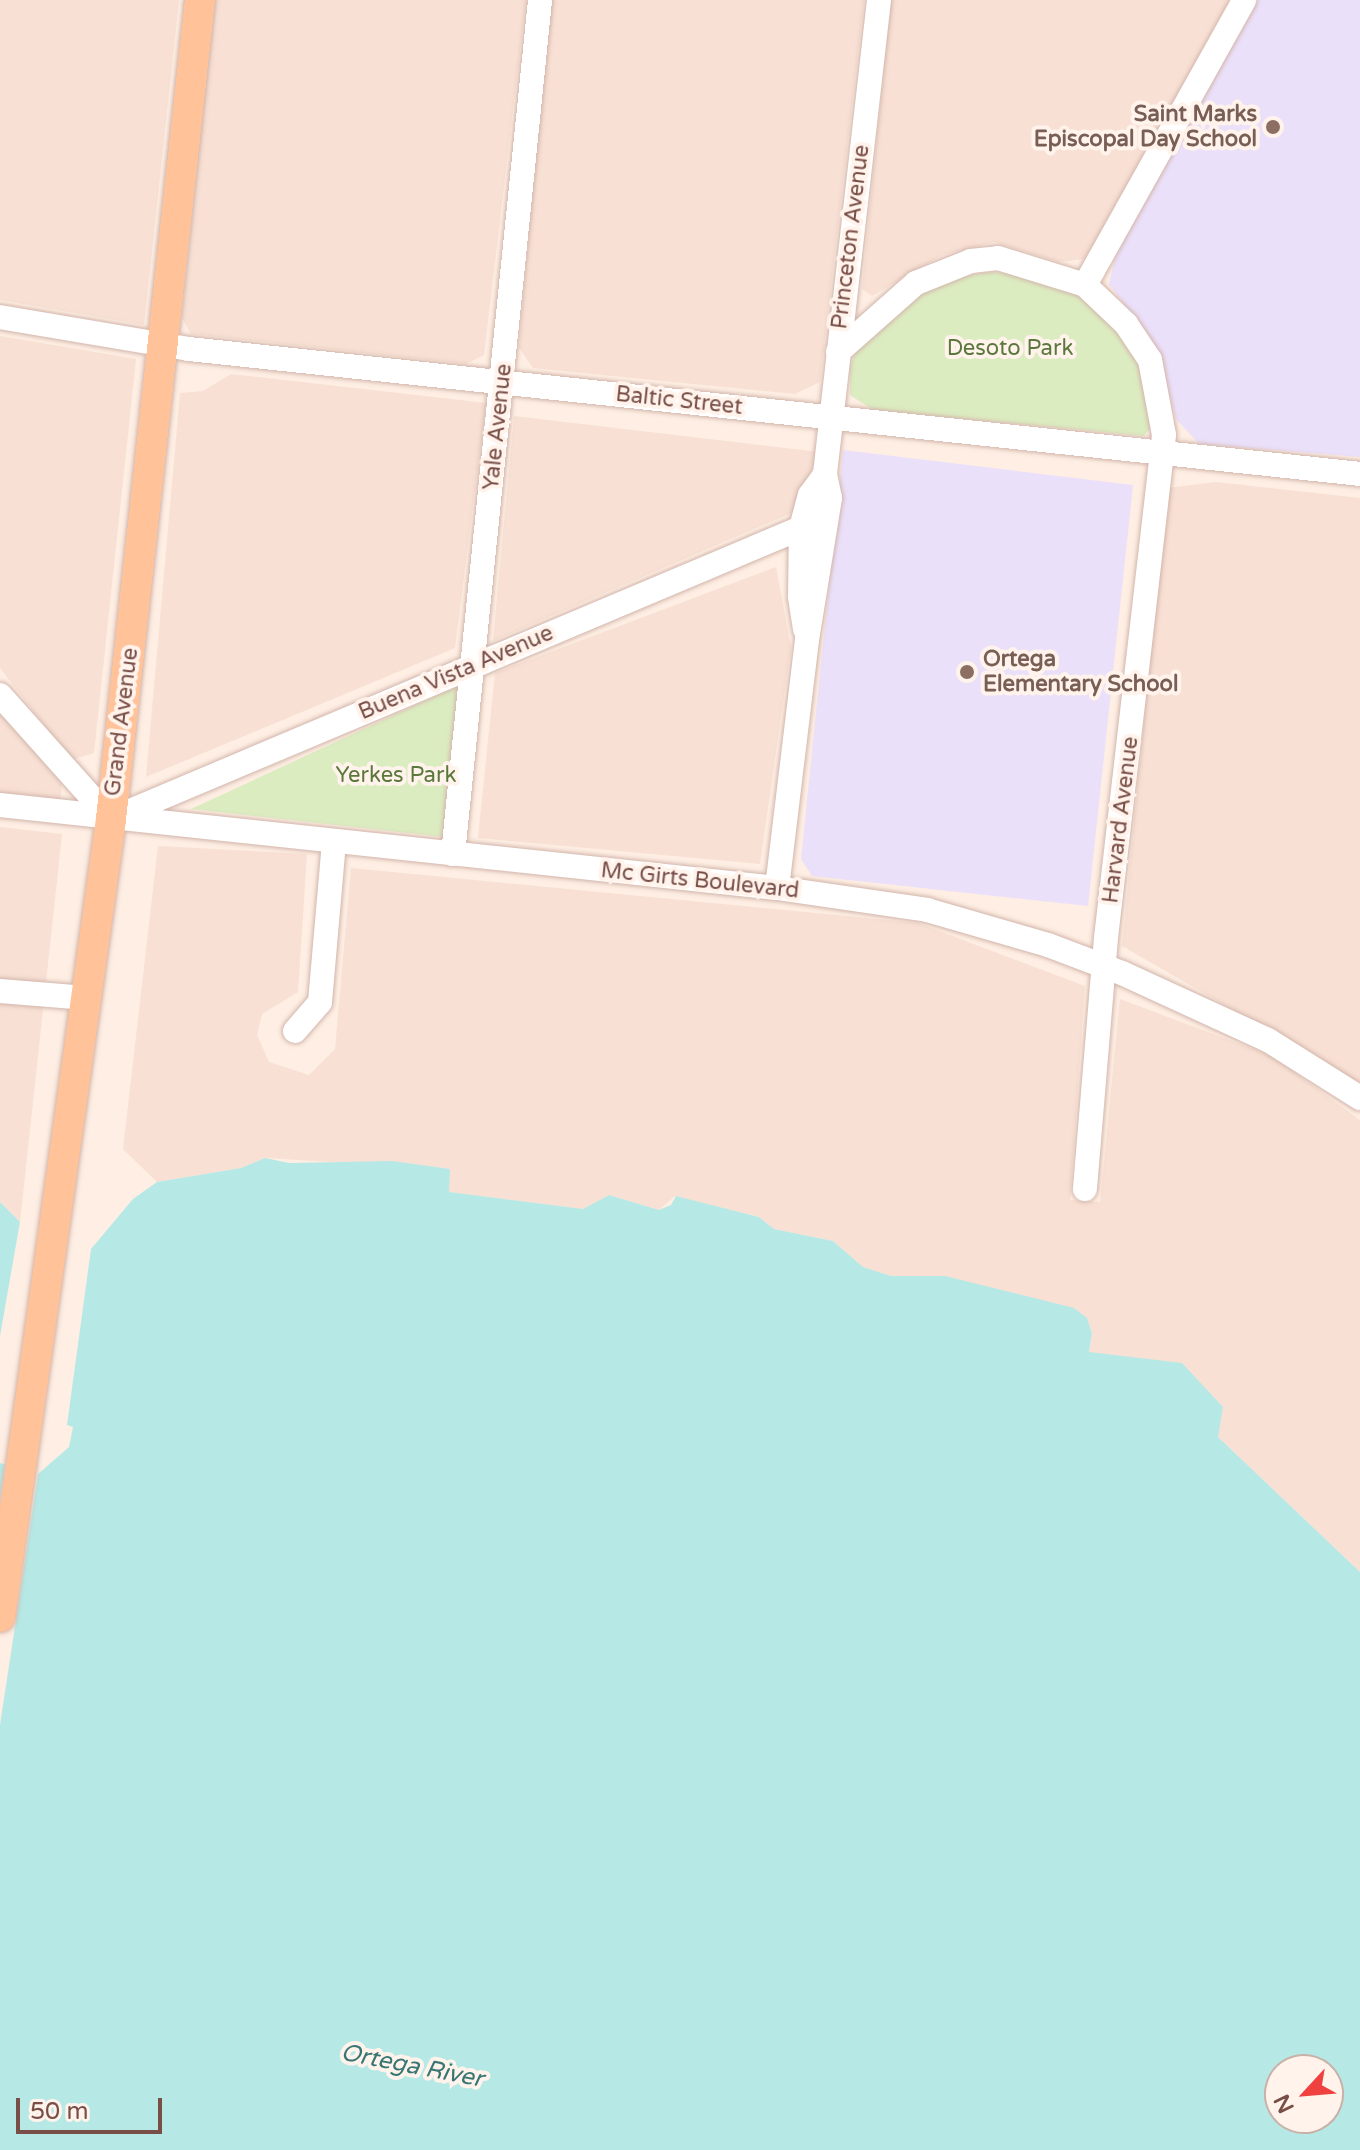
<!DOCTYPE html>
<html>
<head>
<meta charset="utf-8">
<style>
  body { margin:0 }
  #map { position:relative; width:1360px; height:2150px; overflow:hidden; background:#feeee3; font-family:"Varela Round",sans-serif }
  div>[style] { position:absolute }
  .residential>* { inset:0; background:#f8e0d4 }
  .education>* { inset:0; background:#ebe0fa }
  .green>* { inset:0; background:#dcecc1 }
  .water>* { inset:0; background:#b6e9e5 }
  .pier>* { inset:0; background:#feeee3 }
  .roads { filter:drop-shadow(0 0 2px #d2b5ab) drop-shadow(0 0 2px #d2b5ab) }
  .minor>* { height:24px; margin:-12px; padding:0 12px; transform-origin:12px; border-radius:12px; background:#fff }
  .major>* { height:30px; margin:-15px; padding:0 15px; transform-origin:15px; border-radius:15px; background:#ffc299 }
  .dots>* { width:22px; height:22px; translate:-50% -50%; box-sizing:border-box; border:4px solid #fff3eb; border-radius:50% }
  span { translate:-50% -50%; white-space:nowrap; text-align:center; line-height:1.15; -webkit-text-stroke:8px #fff3eb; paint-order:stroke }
  .education-label { font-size:22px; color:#785e54; font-weight:700 }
  .right { translate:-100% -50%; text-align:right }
  .left { translate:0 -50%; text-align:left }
  .street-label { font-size:22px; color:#784e47 }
  .park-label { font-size:22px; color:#5b783c }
  .water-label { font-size:24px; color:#377673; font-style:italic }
  .north { position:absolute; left:1264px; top:2054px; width:80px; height:80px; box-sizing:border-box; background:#fff3eb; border:2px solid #c9b1a9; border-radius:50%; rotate:244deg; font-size:22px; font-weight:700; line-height:32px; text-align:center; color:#784e47 }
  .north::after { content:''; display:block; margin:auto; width:28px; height:36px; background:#ef4140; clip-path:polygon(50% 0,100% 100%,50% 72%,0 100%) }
  .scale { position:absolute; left:16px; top:2098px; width:146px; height:36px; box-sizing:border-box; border:4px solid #784e47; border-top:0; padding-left:10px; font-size:24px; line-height:28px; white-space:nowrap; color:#784e47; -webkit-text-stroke:6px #fff3eb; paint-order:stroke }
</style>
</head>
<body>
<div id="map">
  <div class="residential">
    <i style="clip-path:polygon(0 0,179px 0,144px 325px,0 300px)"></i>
    <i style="clip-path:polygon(214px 0,526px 0,484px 355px,466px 364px,191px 334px,182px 318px)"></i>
    <i style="clip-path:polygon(549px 0,864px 0,820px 382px,795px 394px,533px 368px,519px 348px)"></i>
    <i style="clip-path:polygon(891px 0,1230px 0,1085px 259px,1059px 262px,994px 242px,942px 255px,872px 296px,862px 289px)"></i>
    <i style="clip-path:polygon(0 336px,136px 359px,94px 753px,71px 760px,0 668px)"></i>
    <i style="clip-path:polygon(231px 374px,486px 403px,455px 648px,146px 777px,180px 393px,203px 391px)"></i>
    <i style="clip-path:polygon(514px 416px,819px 452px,794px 512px,493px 641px)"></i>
    <i style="clip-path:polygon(1216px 482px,1360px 498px,1360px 1083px,1122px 946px,1167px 488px)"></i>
    <i style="clip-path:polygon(776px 567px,791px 647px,760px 864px,478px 838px,495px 673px)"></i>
    <i style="clip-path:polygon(0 707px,62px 784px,60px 802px,0 795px)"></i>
    <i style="clip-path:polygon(0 827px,62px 834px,20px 1222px,0 1202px)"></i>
    <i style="clip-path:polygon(158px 846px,307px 854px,298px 992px,262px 1014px,257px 1035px,269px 1062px,309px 1075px,335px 1049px,351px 868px,918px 923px,1085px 986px,1070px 1200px,1100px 1202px,1120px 999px,1272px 1056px,1360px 1120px,1360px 1572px,1218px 1437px,1089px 1352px,1092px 1333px,1087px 1318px,945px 1277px,891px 1276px,863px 1267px,833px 1241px,774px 1229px,759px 1217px,675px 1196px,659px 1210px,609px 1195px,583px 1209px,448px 1192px,449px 1169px,265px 1158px,241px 1168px,157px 1182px,123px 1149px)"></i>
  </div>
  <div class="education">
    <i style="clip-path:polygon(1257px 0,1360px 0,1360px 457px,1199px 444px,1176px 419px,1156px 348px,1109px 284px,1116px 253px)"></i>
    <i style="clip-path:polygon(843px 450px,1133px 485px,1088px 906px,812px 876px,801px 859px)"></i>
  </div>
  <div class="green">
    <i style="clip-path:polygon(990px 272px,1035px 275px,1078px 293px,1131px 346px,1147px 384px,1152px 426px,1144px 436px,873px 410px,850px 395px,850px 366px,858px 345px,902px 304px,950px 278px)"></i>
    <i style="clip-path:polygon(463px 683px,444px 837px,191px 809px)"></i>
  </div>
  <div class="water">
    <i style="clip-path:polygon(evenodd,265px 1158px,289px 1163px,392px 1161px,450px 1169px,449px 1192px,583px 1209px,609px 1195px,659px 1210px,671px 1205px,676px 1196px,759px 1217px,774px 1229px,833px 1241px,863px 1267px,891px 1276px,945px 1276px,1074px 1308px,1087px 1318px,1092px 1333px,1089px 1352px,1182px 1363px,1223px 1407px,1218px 1437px,1360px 1572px,1360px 2150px,0 2150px,0 1463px,38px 1474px,69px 1447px,73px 1427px,67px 1425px,91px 1249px,133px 1199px,157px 1182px,241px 1168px,265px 1158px,1280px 2070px,1328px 2070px,1328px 2118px,1280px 2118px,1280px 2070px)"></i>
    <i style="clip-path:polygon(0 1202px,20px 1222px,0 1336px)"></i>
  </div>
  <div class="pier">
    <i style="clip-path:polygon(5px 1463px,39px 1468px,0 1725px,0 1498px)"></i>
  </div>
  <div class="roads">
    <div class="minor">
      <i style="left:1085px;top:285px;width:326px;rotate:-60.8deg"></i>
      <i style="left:0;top:317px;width:192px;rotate:9.6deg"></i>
      <i style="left:189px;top:349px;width:1178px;rotate:6.09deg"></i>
      <i style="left:838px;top:352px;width:104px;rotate:-41.5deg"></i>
      <i style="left:916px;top:283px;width:59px;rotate:-21.8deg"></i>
      <i style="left:971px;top:261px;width:27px;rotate:-6deg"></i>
      <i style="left:998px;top:258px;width:91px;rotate:17.2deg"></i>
      <i style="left:1085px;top:285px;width:57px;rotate:43.6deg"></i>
      <i style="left:1126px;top:324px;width:43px;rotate:56.3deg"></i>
      <i style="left:1150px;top:360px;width:76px;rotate:79.4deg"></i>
      <i style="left:1164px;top:435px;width:506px;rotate:96.58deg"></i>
      <i style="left:1106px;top:938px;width:252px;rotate:94.8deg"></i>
      <i style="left:805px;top:629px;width:33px;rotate:-99deg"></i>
      <i style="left:800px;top:596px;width:68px;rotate:-89.2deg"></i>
      <i style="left:801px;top:528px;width:34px;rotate:-75deg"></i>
      <i style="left:810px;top:495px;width:26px;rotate:-54deg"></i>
      <i style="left:0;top:695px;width:166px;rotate:48.2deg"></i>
      <i style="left:111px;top:819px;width:749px;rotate:-22.87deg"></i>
      <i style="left:0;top:805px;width:781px;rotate:6.1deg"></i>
      <i style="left:777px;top:888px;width:152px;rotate:8.3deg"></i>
      <i style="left:927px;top:910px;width:126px;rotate:16.1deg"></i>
      <i style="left:1048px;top:945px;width:79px;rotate:20.7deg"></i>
      <i style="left:1122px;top:973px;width:161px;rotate:24.7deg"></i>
      <i style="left:1268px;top:1040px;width:109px;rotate:32.2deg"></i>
      <i style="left:453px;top:854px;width:858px;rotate:-84.18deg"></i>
      <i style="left:777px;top:888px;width:250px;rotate:-83.1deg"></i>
      <i style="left:807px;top:640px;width:144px;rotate:-80.8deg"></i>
      <i style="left:830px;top:498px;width:25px;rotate:-102deg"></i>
      <i style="left:825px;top:474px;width:477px;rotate:-83.5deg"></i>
      <i style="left:0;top:991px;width:87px;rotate:4.6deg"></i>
      <i style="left:295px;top:1031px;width:38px;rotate:-49deg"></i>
      <i style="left:320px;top:1002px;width:160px;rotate:-85deg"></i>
    </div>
    <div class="major">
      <i style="left:0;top:1617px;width:806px;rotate:-82.08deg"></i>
      <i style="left:111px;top:819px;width:824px;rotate:-83.8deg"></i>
    </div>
  </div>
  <div class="dots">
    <i style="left:1273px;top:127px;background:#8d6e63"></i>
    <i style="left:967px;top:672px;background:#8d6e63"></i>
  </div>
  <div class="education-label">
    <span class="right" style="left:1257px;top:127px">Saint Marks<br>Episcopal Day School</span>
    <span class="left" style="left:983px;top:672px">Ortega<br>Elementary School</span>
  </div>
  <div class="street-label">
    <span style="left:851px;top:237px;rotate:-83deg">Princeton Avenue</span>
    <span style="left:679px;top:401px;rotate:6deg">Baltic Street</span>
    <span style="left:498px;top:427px;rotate:-84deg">Yale Avenue</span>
    <span style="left:456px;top:673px;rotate:-23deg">Buena Vista Avenue</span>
    <span style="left:122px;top:722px;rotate:-83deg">Grand Avenue</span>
    <span style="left:1121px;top:820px;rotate:-83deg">Harvard Avenue</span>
    <span style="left:700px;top:881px;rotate:6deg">Mc Girts Boulevard</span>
  </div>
  <div class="park-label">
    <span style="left:1010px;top:349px">Desoto Park</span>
    <span style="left:396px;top:776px">Yerkes Park</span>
  </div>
  <div class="water-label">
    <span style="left:412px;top:2066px;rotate:11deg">Ortega River</span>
  </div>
  <div class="north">N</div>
  <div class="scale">50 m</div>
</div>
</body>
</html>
